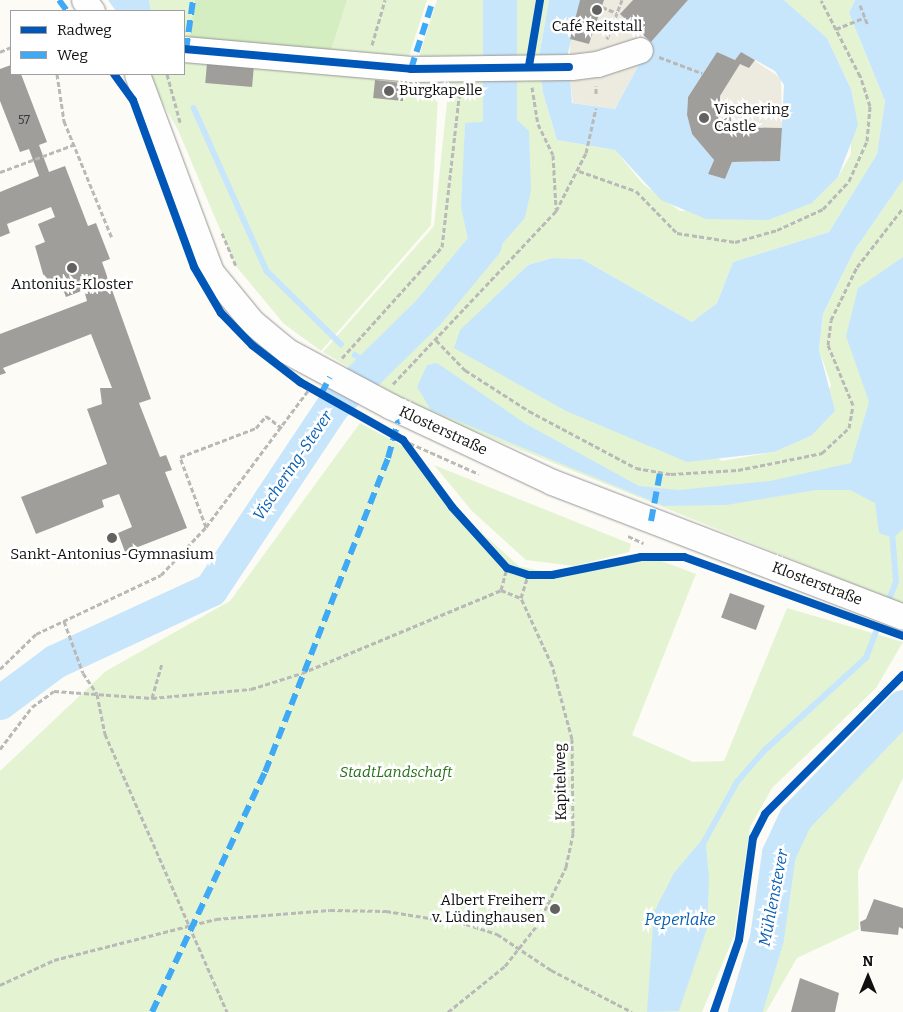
<!DOCTYPE html>
<html>
<head>
<meta charset="utf-8">
<style>
  body { margin:0 }
  #map { position:relative; width:903px; height:1012px; overflow:hidden; background:#fcfbf6; font-family:Bitter,serif }
  div>[style] { position:absolute }
  .green>* { inset:0; background:#e4f4d3 }
  .forest>* { inset:0; background:#d4edc1 }
  .plaza>* { inset:0; background:#edebe0 }
  .water>* { inset:0; background:#c8e6fb }
  .stream>* { height:5.5px; margin:-2.75px; padding:0 2.75px; transform-origin:2.75px; border-radius:2.75px; background:#c8e6fb }
  .river>* { height:34px; margin:-17px; padding:0 17px; transform-origin:17px; border-radius:17px; background:#c8e6fb }
  .building>* { inset:0; background:#a09e9b; transform-origin:0 0 }
  .path>* { height:3px; margin-top:-1.5px; transform-origin:0; background:repeating-linear-gradient(90deg,#b9b9b8 0 5px,transparent 0 7.5px) }
  .roads { filter:drop-shadow(0 0 1px #969694) drop-shadow(0 0 1px #969694) }
  .minor>* { height:25px; margin:-12.5px; padding:0 12.5px; transform-origin:12.5px; border-radius:12.5px; background:#fffefe }
  .quiet>* { height:6px; margin-top:-3px; transform-origin:0; background:repeating-linear-gradient(90deg,#3fa9f5 0 12px,transparent 0 18px) }
  .cycleway>* { height:8px; margin:-4px; padding:0 4px; transform-origin:4px; border-radius:4px; background:#0057b8 }
  .dots>* { width:14px; height:14px; translate:-50% -50%; box-sizing:border-box; border:2px solid #fff; border-radius:50% }
  span { translate:-50% -50%; white-space:nowrap; text-align:center; line-height:1.15; -webkit-text-stroke:5px #fff; paint-order:stroke }
  .number-label { font-size:12px; color:#343433 }
  .number-label span { -webkit-text-stroke-width:0 }
  .poi-label { font-size:15px; color:#101010 }
  .left { translate:0 -50%; text-align:left }
  .right { translate:-100% -50%; text-align:right }
  .street-label { font-size:15px; color:#101010 }
  .park-label { font-size:15px; color:#257117; font-style:italic }
  .water-label { font-size:16px; color:#095fb2; font-style:italic }
  .legend { position:absolute; left:10px; top:10px; width:175px; height:65px; box-sizing:border-box; background:#fff; border:1px solid #9f9f9f; margin:0; padding:6px 9px; list-style:none; font-size:15px; color:#101010 }
  .legend li { display:flex; align-items:center; gap:10px; height:25px }
  .legend b { width:25px; border:1px solid #9f9f9f }
  .north { position:absolute; left:843px; top:952px; width:50px; height:50px; -webkit-text-stroke:4px #fff; paint-order:stroke; rotate:0deg; font-size:14px; font-weight:700; line-height:20px; text-align:center; color:#101010 }
  .north::after { content:''; display:block; margin:auto; width:18px; height:22px; background:#101010; clip-path:polygon(50% 0,100% 100%,50% 72%,0 100%) }
</style>
</head>
<body>
<div id="map">
  <div class="green">
    <i style="clip-path:polygon(149px 0,195px 0,186px 59px,439px 80px,431px 225px,321px 351px,284px 324px,235px 265px,178px 130px,146px 74px,184px 74px,184px 11px,151px 11px)"></i>
    <i style="clip-path:polygon(347px 0,427px 0,408px 59px,331px 51px)"></i>
    <i style="clip-path:polygon(evenodd,437px 0,549px 0,539px 57px,543px 93px,557px 140px,615px 150px,643px 184px,680px 211px,812px 203px,838px 177px,851px 154px,851px 89px,827px 38px,784px 0,855px 0,849px 13px,885px 101px,877px 154px,829px 232px,733px 262px,717px 303px,692px 322px,582px 259px,552px 258px,528px 265px,497px 295px,722px 461px,774px 452px,811px 436px,831px 385px,819px 349px,823px 314px,854px 251px,903px 180px,903px 604px,422px 410px,323px 352px,434px 226px,451px 64px,417px 63px,437px 0,492px 97px,514px 97px,512px 115px,464px 157px,465px 124px,493px 121px,492px 97px)"></i>
    <i style="clip-path:polygon(360px 423px,406px 448px,465px 518px,519px 566px,550px 573px,586px 572px,617px 561px,651px 557px,696px 574px,632px 735px,693px 762px,724px 761px,787px 608px,903px 642px,876px 688px,772px 788px,750px 827px,734px 936px,702px 1012px,0 1012px,0 771px,106px 671px,230px 601px)"></i>
    <i style="clip-path:polygon(434px 465px,631px 544px,629px 552px,574px 566px,526px 560px,472px 511px)"></i>
    <i style="clip-path:polygon(903px 724px,903px 778px,858px 871px,859px 929px,797px 958px,766px 1012px,758px 1012px,772px 970px,786px 863px,806px 822px)"></i>
  </div>
  <div class="forest">
    <i style="clip-path:polygon(195px 0,347px 0,331px 51px,186px 59px)"></i>
  </div>
  <div class="plaza">
    <i style="clip-path:polygon(604px 0,633px 0,621px 14px,651px 42px,615px 109px,573px 103px,569px 75px,570px 39px,589px 44px)"></i>
    <i style="clip-path:polygon(741px 52px,781px 78px,782px 128px,726px 126px,720px 121px,720px 96px,740px 64px,735px 60px)"></i>
  </div>
  <div class="water">
    <i style="clip-path:polygon(108px 0,149px 0,151px 11px,116px 11px)"></i>
    <i style="clip-path:polygon(evenodd,549px 0,580px 0,568px 53px,572px 103px,615px 109px,651px 42px,688px 0,784px 0,827px 38px,851px 89px,858px 125px,838px 177px,812px 203px,768px 220px,706px 219px,661px 200px,615px 150px,557px 140px,543px 93px,539px 57px,549px 0,717px 52px,735px 60px,741px 52px,775px 71px,784px 85px,780px 161px,732px 162px,725px 179px,708px 174px,714px 160px,692px 134px,687px 115px,688px 97px,717px 52px)"></i>
    <i style="clip-path:polygon(855px 0,903px 0,903px 180px,854px 251px,823px 314px,819px 349px,835px 411px,811px 436px,774px 452px,687px 462px,566px 411px,454px 348px,460px 330px,528px 265px,552px 258px,582px 259px,692px 322px,717px 303px,733px 262px,829px 232px,877px 154px,885px 101px,849px 13px)"></i>
    <i style="clip-path:polygon(491px 97px,514px 97px,512px 115px,529px 131px,531px 190px,525px 218px,502px 244px,469px 244px,461px 207px,465px 123px,493px 121px)"></i>
    <i style="clip-path:polygon(903px 257px,903px 529px,893px 538px,879px 533px,875px 503px,850px 490px,816px 490px,726px 505px,664px 506px,431px 410px,417px 387px,427px 365px,437px 363px,526px 424px,639px 486px,678px 490px,770px 481px,851px 463px,869px 402px,846px 336px,858px 288px)"></i>
    <i style="clip-path:polygon(705px 836px,709px 877px,707px 928px,679px 1011px,647px 1012px,654px 912px,674px 873px)"></i>
  </div>
  <div class="stream">
    <i style="left:194px;top:108px;width:179px;rotate:65.9deg"></i>
    <i style="left:267px;top:271px;width:104px;rotate:44.6deg"></i>
    <i style="left:355px;top:355px;width:20px;rotate:33deg"></i>
    <i style="left:889px;top:600px;width:19px;rotate:-69deg"></i>
    <i style="left:896px;top:582px;width:51px;rotate:-94.5deg"></i>
    <i style="left:704px;top:842px;width:68px;rotate:-61.2deg"></i>
    <i style="left:737px;top:782px;width:41px;rotate:-48.9deg"></i>
    <i style="left:764px;top:751px;width:138px;rotate:-42.4deg"></i>
    <i style="left:866px;top:658px;width:30px;rotate:-69deg"></i>
  </div>
  <div class="river">
    <i style="left:500px;top:142px;width:142px;rotate:-90deg"></i>
    <i style="left:0;top:703px;width:69px;rotate:-36.7deg"></i>
    <i style="left:55px;top:662px;width:172px;rotate:-24.8deg"></i>
    <i style="left:211px;top:590px;width:222px;rotate:-56.4deg"></i>
    <i style="left:334px;top:405px;width:132px;rotate:-44.4deg"></i>
    <i style="left:428px;top:313px;width:89px;rotate:-50.4deg"></i>
    <i style="left:485px;top:244px;width:45px;rotate:-76deg"></i>
    <i style="left:745px;top:1012px;width:77px;rotate:-73.4deg"></i>
    <i style="left:767px;top:938px;width:85px;rotate:-81.9deg"></i>
    <i style="left:779px;top:854px;width:40px;rotate:-65deg"></i>
    <i style="left:796px;top:818px;width:154px;rotate:-46.1deg"></i>
  </div>
  <div class="building">
    <i style="clip-path:polygon(580px 0,604px 0,589px 44px,570px 39px)"></i>
    <i style="clip-path:polygon(633px 0,688px 0,651px 42px,620px 14px)"></i>
    <i style="clip-path:polygon(717px 52px,735px 60px,741px 52px,755px 60px,749px 68px,740px 64px,720px 96px,720px 121px,731px 116px,731px 127px,782px 128px,780px 161px,732px 162px,725px 179px,708px 174px,714px 160px,692px 134px,687px 115px,688px 97px)"></i>
    <i style="left:207px;top:63px;width:47px;height:20px;rotate:5deg"></i>
    <i style="clip-path:polygon(11px 65px,11px 74px,21px 74px,47px 142px,39px 145px,49px 172px,65px 166px,88px 226px,96px 223px,110px 259px,102px 262px,151px 399px,139px 403px,160px 457px,166px 455px,172px 470px,165px 472px,187px 528px,125px 552px,118px 533px,132px 527px,119px 494px,102px 500px,104px 507px,36px 534px,21px 497px,107px 464px,87px 409px,102px 404px,100px 388px,112px 388px,91px 334px,3px 368px,6px 373px,0 375px,0 334px,87px 301px,84px 290px,66px 297px,59px 279px,49px 283px,43px 274px,35px 246px,45px 242px,38px 224px,55px 217px,51px 207px,7px 224px,10px 233px,0 237px,0 192px,39px 176px,29px 149px,20px 152px,0 101px,0 69px)"></i>
    <i style="left:375px;top:80px;width:30px;height:18px;rotate:6deg"></i>
    <i style="left:730px;top:593px;width:37px;height:26px;rotate:20deg"></i>
    <i style="clip-path:polygon(874px 899px,903px 908px,903px 929px,899px 927px,898px 935px,861px 931px,860px 922px,866px 919px)"></i>
    <i style="clip-path:polygon(800px 978px,839px 993px,835px 1012px,791px 1012px)"></i>
  </div>
  <div class="path">
    <i style="left:860px;top:5px;width:22px;rotate:69deg"></i>
    <i style="left:602px;top:7px;width:16px;rotate:22deg"></i>
    <i style="left:836px;top:29px;width:31px;rotate:-22deg"></i>
    <i style="left:607px;top:39px;width:42px;rotate:-69deg"></i>
    <i style="left:372px;top:45px;width:47px;rotate:-73.9deg"></i>
    <i style="left:533px;top:46px;width:47px;rotate:-81.3deg"></i>
    <i style="left:0;top:52px;width:12px;rotate:-24deg"></i>
    <i style="left:659px;top:57px;width:46px;rotate:20.4deg"></i>
    <i style="left:57px;top:74px;width:48px;rotate:81.5deg"></i>
    <i style="left:64px;top:121px;width:126px;rotate:67.7deg"></i>
    <i style="left:167px;top:74px;width:50px;rotate:74.8deg"></i>
    <i style="left:532px;top:87px;width:37px;rotate:81deg"></i>
    <i style="left:538px;top:124px;width:34px;rotate:64deg"></i>
    <i style="left:553px;top:155px;width:54px;rotate:86.8deg"></i>
    <i style="left:596px;top:94px;width:8px;rotate:-90deg"></i>
    <i style="left:579px;top:171px;width:60px;rotate:19.3deg"></i>
    <i style="left:636px;top:191px;width:59px;rotate:45.7deg"></i>
    <i style="left:677px;top:233px;width:59px;rotate:8.8deg"></i>
    <i style="left:735px;top:242px;width:44px;rotate:-15.9deg"></i>
    <i style="left:777px;top:230px;width:51px;rotate:-24.5deg"></i>
    <i style="left:823px;top:209px;width:38px;rotate:-47deg"></i>
    <i style="left:849px;top:181px;width:44px;rotate:-65.8deg"></i>
    <i style="left:867px;top:141px;width:35px;rotate:-85deg"></i>
    <i style="left:870px;top:106px;width:32px;rotate:-108deg"></i>
    <i style="left:860px;top:76px;width:85px;rotate:-117.2deg"></i>
    <i style="left:0;top:172px;width:78px;rotate:-20.3deg"></i>
    <i style="left:222px;top:233px;width:36px;rotate:67deg"></i>
    <i style="left:436px;top:340px;width:42px;rotate:46deg"></i>
    <i style="left:465px;top:370px;width:76px;rotate:32.6deg"></i>
    <i style="left:529px;top:411px;width:121px;rotate:28deg"></i>
    <i style="left:636px;top:468px;width:36px;rotate:10deg"></i>
    <i style="left:671px;top:474px;width:67px;rotate:-3.4deg"></i>
    <i style="left:738px;top:470px;width:86px;rotate:-11.4deg"></i>
    <i style="left:822px;top:453px;width:37px;rotate:-43deg"></i>
    <i style="left:849px;top:428px;width:23px;rotate:-80deg"></i>
    <i style="left:853px;top:405px;width:65px;rotate:-112.6deg"></i>
    <i style="left:828px;top:345px;width:25px;rotate:-83deg"></i>
    <i style="left:831px;top:320px;width:59px;rotate:-63.9deg"></i>
    <i style="left:857px;top:267px;width:75px;rotate:-52.1deg"></i>
    <i style="left:342px;top:358px;width:149px;rotate:-48deg"></i>
    <i style="left:442px;top:247px;width:159px;rotate:-83.5deg"></i>
    <i style="left:393px;top:384px;width:238px;rotate:-46.7deg"></i>
    <i style="left:556px;top:211px;width:65px;rotate:-62.7deg"></i>
    <i style="left:586px;top:153px;width:46px;rotate:-77.5deg"></i>
    <i style="left:403px;top:440px;width:83px;rotate:24.1deg"></i>
    <i style="left:206px;top:527px;width:75px;rotate:-110.4deg"></i>
    <i style="left:180px;top:457px;width:81px;rotate:-20.9deg"></i>
    <i style="left:256px;top:428px;width:16px;rotate:-50deg"></i>
    <i style="left:266px;top:416px;width:20px;rotate:37deg"></i>
    <i style="left:628px;top:536px;width:17px;rotate:25deg"></i>
    <i style="left:501px;top:590px;width:23px;rotate:-75deg"></i>
    <i style="left:64px;top:621px;width:55px;rotate:69.9deg"></i>
    <i style="left:83px;top:673px;width:25px;rotate:56deg"></i>
    <i style="left:97px;top:694px;width:41px;rotate:78.7deg"></i>
    <i style="left:105px;top:734px;width:304px;rotate:66.3deg"></i>
    <i style="left:0;top:669px;width:50px;rotate:-44.2deg"></i>
    <i style="left:36px;top:634px;width:138px;rotate:-25.3deg"></i>
    <i style="left:161px;top:575px;width:66px;rotate:-46.8deg"></i>
    <i style="left:206px;top:527px;width:174px;rotate:-53.2deg"></i>
    <i style="left:152px;top:698px;width:35px;rotate:-74deg"></i>
    <i style="left:0;top:749px;width:53px;rotate:-52.7deg"></i>
    <i style="left:32px;top:707px;width:27px;rotate:-36deg"></i>
    <i style="left:54px;top:691px;width:98px;rotate:4.1deg"></i>
    <i style="left:152px;top:698px;width:99px;rotate:-5.2deg"></i>
    <i style="left:251px;top:689px;width:53px;rotate:-17.4deg"></i>
    <i style="left:302px;top:673px;width:216px;rotate:-22.6deg"></i>
    <i style="left:501px;top:590px;width:22px;rotate:22deg"></i>
    <i style="left:0;top:985px;width:60px;rotate:-24.8deg"></i>
    <i style="left:54px;top:960px;width:167px;rotate:-14.2deg"></i>
    <i style="left:216px;top:919px;width:114px;rotate:-4.5deg"></i>
    <i style="left:330px;top:910px;width:56px;rotate:1deg"></i>
    <i style="left:386px;top:911px;width:81px;rotate:9.2deg"></i>
    <i style="left:466px;top:924px;width:33px;rotate:18deg"></i>
    <i style="left:497px;top:934px;width:65px;rotate:33.7deg"></i>
    <i style="left:551px;top:970px;width:91px;rotate:27.4deg"></i>
    <i style="left:448px;top:1012px;width:73px;rotate:-38.9deg"></i>
    <i style="left:505px;top:966px;width:53px;rotate:-51.8deg"></i>
    <i style="left:538px;top:924px;width:64px;rotate:-63.8deg"></i>
    <i style="left:566px;top:867px;width:35px;rotate:-78deg"></i>
    <i style="left:573px;top:833px;width:94px;rotate:-90.6deg"></i>
    <i style="left:572px;top:739px;width:77px;rotate:-105.1deg"></i>
    <i style="left:552px;top:665px;width:74px;rotate:-114.8deg"></i>
    <i style="left:521px;top:598px;width:24px;rotate:-73deg"></i>
  </div>
  <div class="roads">
    <div class="minor">
      <i style="left:84px;top:0;width:14px;rotate:54deg"></i>
      <i style="left:184px;top:49px;width:228px;rotate:5deg"></i>
      <i style="left:411px;top:69px;width:158px;rotate:-0.7deg"></i>
      <i style="left:572px;top:67px;width:25px;rotate:-7deg"></i>
      <i style="left:597px;top:64px;width:45px;rotate:-18deg"></i>
      <i style="left:137px;top:74px;width:211px;rotate:69.5deg"></i>
      <i style="left:211px;top:272px;width:65px;rotate:50.6deg"></i>
      <i style="left:252px;top:322px;width:45px;rotate:39.6deg"></i>
      <i style="left:287px;top:351px;width:117px;rotate:28.1deg"></i>
      <i style="left:390px;top:406px;width:179px;rotate:25.1deg"></i>
      <i style="left:552px;top:482px;width:376px;rotate:21deg"></i>
    </div>
  </div>
  <div class="quiet">
    <i style="left:59px;top:0;width:14px;rotate:54deg"></i>
    <i style="left:186px;top:50px;width:50px;rotate:-82deg"></i>
    <i style="left:411px;top:69px;width:72px;rotate:-72.3deg"></i>
    <i style="left:321px;top:394px;width:19px;rotate:-62deg"></i>
    <i style="left:651px;top:521px;width:49px;rotate:-79.4deg"></i>
    <i style="left:152px;top:1012px;width:265px;rotate:-64.8deg"></i>
    <i style="left:265px;top:772px;width:337px;rotate:-68.6deg"></i>
    <i style="left:388px;top:458px;width:49px;rotate:-74.5deg"></i>
  </div>
  <div class="cycleway">
    <i style="left:184px;top:49px;width:228px;rotate:5deg"></i>
    <i style="left:411px;top:69px;width:158px;rotate:-0.7deg"></i>
    <i style="left:529px;top:66px;width:67px;rotate:-80.5deg"></i>
    <i style="left:114px;top:74px;width:32px;rotate:54deg"></i>
    <i style="left:133px;top:100px;width:178px;rotate:69.9deg"></i>
    <i style="left:194px;top:267px;width:53px;rotate:59.6deg"></i>
    <i style="left:221px;top:313px;width:45px;rotate:45.9deg"></i>
    <i style="left:252px;top:345px;width:61px;rotate:37.6deg"></i>
    <i style="left:300px;top:382px;width:118px;rotate:29.4deg"></i>
    <i style="left:403px;top:440px;width:83px;rotate:53.8deg"></i>
    <i style="left:452px;top:507px;width:82px;rotate:48deg"></i>
    <i style="left:507px;top:568px;width:22px;rotate:18deg"></i>
    <i style="left:528px;top:575px;width:24px"></i>
    <i style="left:552px;top:575px;width:91px;rotate:-11.4deg"></i>
    <i style="left:641px;top:557px;width:43px"></i>
    <i style="left:684px;top:557px;width:233px;rotate:19.8deg"></i>
    <i style="left:714px;top:1012px;width:76px;rotate:-70.9deg"></i>
    <i style="left:739px;top:940px;width:103px;rotate:-82.2deg"></i>
    <i style="left:753px;top:838px;width:27px;rotate:-63deg"></i>
    <i style="left:765px;top:814px;width:196px;rotate:-45.2deg"></i>
  </div>
  <div class="dots">
    <i style="left:597px;top:10px;background:#636260"></i>
    <i style="left:389px;top:91px;background:#636260"></i>
    <i style="left:704px;top:118px;background:#636260"></i>
    <i style="left:72px;top:268px;background:#636260"></i>
    <i style="left:112px;top:538px;background:#636260"></i>
    <i style="left:555px;top:909px;background:#636260"></i>
  </div>
  <div class="number-label">
    <span style="left:24px;top:121px">57</span>
  </div>
  <div class="poi-label">
    <span style="left:597px;top:27px">Café Reitstall</span>
    <span class="left" style="left:399px;top:91px">Burgkapelle</span>
    <span class="left" style="left:714px;top:118px">Vischering<br>Castle</span>
    <span style="left:72px;top:285px">Antonius-Kloster</span>
    <span style="left:112px;top:555px">Sankt-Antonius-Gymnasium</span>
    <span class="right" style="left:545px;top:909px">Albert Freiherr<br>v. Lüdinghausen</span>
  </div>
  <div class="street-label">
    <span style="left:443px;top:431px;rotate:25deg">Klosterstraße</span>
    <span style="left:817px;top:584px;rotate:21deg">Klosterstraße</span>
    <span style="left:561px;top:782px;rotate:-91deg">Kapitelweg</span>
  </div>
  <div class="park-label">
    <span style="left:396px;top:773px">StadtLandschaft</span>
  </div>
  <div class="water-label">
    <span style="left:293px;top:466px;rotate:-56deg">Vischering-Stever</span>
    <span style="left:774px;top:898px;rotate:-79deg">Mühlenstever</span>
    <span style="left:680px;top:920px">Peperlake</span>
  </div>
  <ul class="legend">
  <li><b style="height:6px;background:#0057b8"></b>Radweg</li>
  <li><b style="height:6px;background:#3fa9f5"></b>Weg</li>
  </ul>
  <div class="north">N</div>
</div>
</body>
</html>
